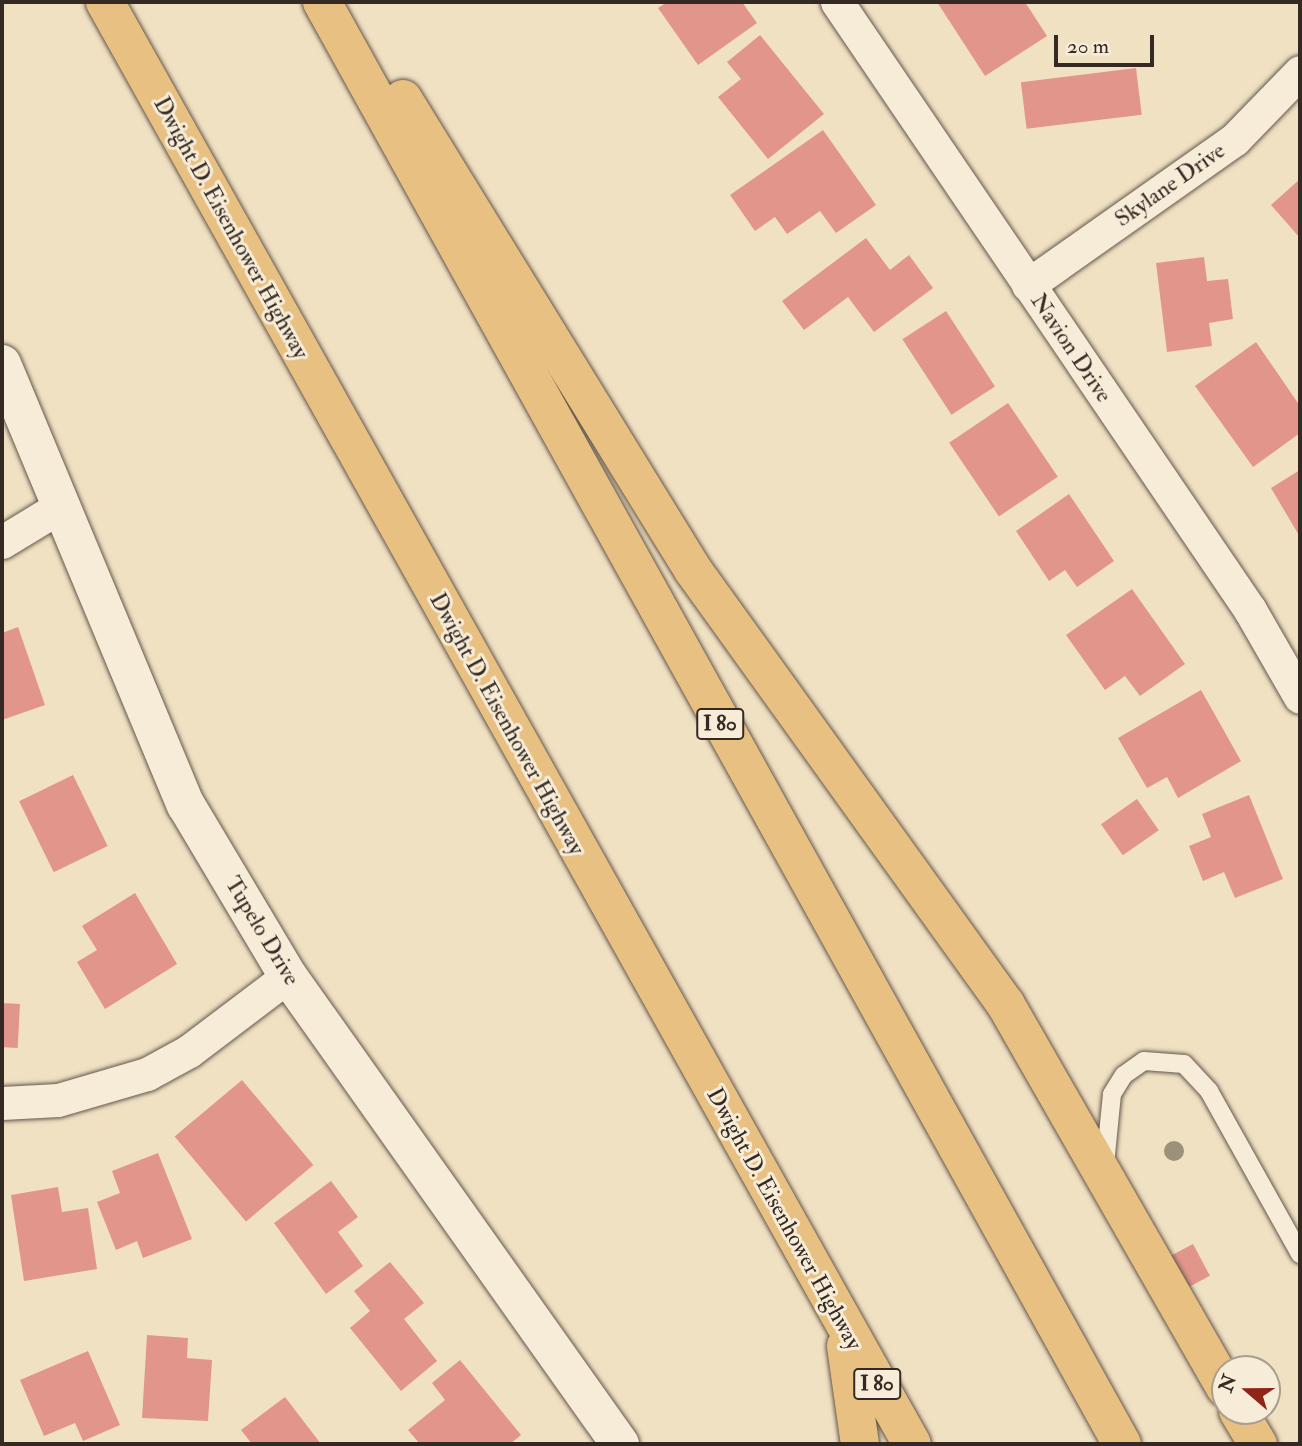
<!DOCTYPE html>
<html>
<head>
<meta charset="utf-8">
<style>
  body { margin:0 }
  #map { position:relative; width:1302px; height:1446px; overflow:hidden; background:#f1e1c3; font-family:"IM FELL Double Pica",serif }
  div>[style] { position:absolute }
  .building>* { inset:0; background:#e2958b; transform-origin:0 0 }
  .roads { filter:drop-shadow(0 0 2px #64584b) drop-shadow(0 0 2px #64584b) }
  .service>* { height:18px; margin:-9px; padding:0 9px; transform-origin:9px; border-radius:9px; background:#f6ecd8 }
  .minor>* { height:33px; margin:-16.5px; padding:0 16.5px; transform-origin:16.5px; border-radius:16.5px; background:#f6ecd8 }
  .tertiary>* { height:38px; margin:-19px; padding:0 19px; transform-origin:19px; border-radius:19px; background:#f6ecd8 }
  .motorway>* { height:38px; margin:-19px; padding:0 19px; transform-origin:19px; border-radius:19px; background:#e8c082 }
  .trees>* { width:20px; height:20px; margin:-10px; border-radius:50%; background:#9c917a }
  span { translate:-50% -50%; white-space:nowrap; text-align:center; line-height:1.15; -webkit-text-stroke:6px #f6ecd8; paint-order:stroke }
  .shield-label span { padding:2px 5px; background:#f6ecd8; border:2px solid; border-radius:5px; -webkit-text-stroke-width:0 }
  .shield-label { font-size:21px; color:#352a23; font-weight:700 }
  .street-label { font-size:23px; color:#352a23 }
  .frame { position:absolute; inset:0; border:4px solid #352a23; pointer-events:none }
  .north { position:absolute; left:1211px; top:1355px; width:70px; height:70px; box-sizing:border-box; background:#f6ecd8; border:2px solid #a99e90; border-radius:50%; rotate:290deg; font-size:19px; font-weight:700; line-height:28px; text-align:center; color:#352a23 }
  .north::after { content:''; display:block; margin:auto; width:24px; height:32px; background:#8f2418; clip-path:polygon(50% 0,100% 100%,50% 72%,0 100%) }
  .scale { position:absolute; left:1054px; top:35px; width:100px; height:32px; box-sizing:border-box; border:4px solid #352a23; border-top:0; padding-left:9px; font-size:21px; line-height:24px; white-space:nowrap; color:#352a23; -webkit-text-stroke:5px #f6ecd8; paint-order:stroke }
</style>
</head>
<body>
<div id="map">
  <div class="building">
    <i style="clip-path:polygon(667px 2px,742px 2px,757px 23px,698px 65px,658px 8px)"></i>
    <i style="clip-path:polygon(937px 2px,1025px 2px,1047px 36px,985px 76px)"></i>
    <i style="clip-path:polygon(760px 35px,824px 114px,768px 159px,718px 97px,741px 79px,727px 62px)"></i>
    <i style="left:1136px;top:68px;width:47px;height:116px;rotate:83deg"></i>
    <i style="clip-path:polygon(823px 130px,876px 205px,836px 233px,820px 211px,787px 234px,775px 217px,755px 231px,730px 195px)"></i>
    <i style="clip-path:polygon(1300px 179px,1300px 238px,1271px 205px)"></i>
    <i style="clip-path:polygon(866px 238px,890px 270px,909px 255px,933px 288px,874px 332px,848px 297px,804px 330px,782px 301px)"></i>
    <i style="clip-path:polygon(1204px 257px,1207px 281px,1228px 279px,1233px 319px,1209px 323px,1212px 346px,1167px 352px,1156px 263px)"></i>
    <i style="left:946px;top:311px;width:90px;height:52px;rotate:57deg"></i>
    <i style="clip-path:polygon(1256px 342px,1300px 406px,1300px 433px,1253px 467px,1195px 386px)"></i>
    <i style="left:1008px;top:403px;width:89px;height:71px;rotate:56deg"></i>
    <i style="clip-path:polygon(1300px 470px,1300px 537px,1271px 488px)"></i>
    <i style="clip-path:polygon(1069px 494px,1114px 561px,1077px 587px,1065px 570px,1049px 581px,1016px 531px)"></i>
    <i style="clip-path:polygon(1132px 589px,1185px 664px,1140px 696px,1125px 676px,1105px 690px,1066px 635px)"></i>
    <i style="clip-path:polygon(18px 627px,45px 705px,2px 720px,2px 633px)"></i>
    <i style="clip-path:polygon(1201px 690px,1241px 761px,1178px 798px,1167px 777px,1147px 788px,1118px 738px)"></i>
    <i style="left:73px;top:775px;width:79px;height:60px;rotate:64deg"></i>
    <i style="clip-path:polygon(1249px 795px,1283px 879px,1235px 898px,1224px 872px,1203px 881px,1189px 846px,1211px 837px,1202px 814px)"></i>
    <i style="left:1137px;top:799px;width:38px;height:44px;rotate:55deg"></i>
    <i style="clip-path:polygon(135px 893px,177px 964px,105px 1009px,77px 962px,97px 950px,82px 926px)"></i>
    <i style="left:2px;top:1003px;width:18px;height:44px;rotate:3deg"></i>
    <i style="left:242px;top:1080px;width:111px;height:88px;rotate:50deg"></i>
    <i style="clip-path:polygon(158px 1153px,192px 1239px,143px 1258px,137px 1241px,116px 1250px,97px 1202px,120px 1193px,112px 1171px)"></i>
    <i style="clip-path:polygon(331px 1181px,358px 1217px,338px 1232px,363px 1266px,326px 1294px,274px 1223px)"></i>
    <i style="clip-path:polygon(58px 1187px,62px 1212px,88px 1208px,97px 1269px,24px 1281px,11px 1195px)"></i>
    <i style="left:1193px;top:1244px;width:36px;height:29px;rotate:62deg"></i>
    <i style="clip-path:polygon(390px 1262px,424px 1303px,404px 1319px,437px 1361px,401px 1391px,350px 1328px,370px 1311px,354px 1291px)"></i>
    <i style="clip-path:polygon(147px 1335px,188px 1338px,187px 1358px,212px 1360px,208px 1421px,142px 1418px)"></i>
    <i style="clip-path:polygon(88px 1351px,120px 1425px,83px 1441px,75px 1423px,44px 1436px,20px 1380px)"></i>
    <i style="clip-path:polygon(460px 1360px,521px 1435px,510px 1444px,420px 1444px,408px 1430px,445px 1400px,432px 1383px)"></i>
    <i style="clip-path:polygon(285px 1397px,321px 1444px,252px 1444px,241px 1430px)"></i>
  </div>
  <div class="roads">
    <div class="service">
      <i style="left:1105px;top:1164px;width:70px;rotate:-84.3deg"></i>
      <i style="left:1112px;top:1094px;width:22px;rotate:-58deg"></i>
      <i style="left:1124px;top:1075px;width:24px;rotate:-35deg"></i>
      <i style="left:1144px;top:1061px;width:40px;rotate:4.3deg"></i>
      <i style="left:1184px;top:1064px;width:37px;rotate:47deg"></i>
      <i style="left:1209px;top:1091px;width:187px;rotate:60.8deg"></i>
    </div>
    <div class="minor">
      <i style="left:837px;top:2px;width:735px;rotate:55.81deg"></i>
      <i style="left:1250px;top:610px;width:100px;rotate:60.1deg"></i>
      <i style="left:1028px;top:285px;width:253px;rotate:-35.2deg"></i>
      <i style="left:1235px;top:139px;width:93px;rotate:-45.9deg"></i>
      <i style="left:2px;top:542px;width:69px;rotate:-31.4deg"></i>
      <i style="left:2px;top:1103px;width:56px;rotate:-3.1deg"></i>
      <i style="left:58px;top:1100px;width:93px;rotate:-16.3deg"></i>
      <i style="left:147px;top:1074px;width:48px;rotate:-28.7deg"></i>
      <i style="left:189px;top:1051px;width:124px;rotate:-37.1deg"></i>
    </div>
    <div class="tertiary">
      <i style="left:2px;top:364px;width:478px;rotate:67.4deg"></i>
      <i style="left:186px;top:805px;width:199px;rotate:59.2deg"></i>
      <i style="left:288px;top:976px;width:574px;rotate:54.65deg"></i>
    </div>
    <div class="motorway">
      <i style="left:105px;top:2px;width:1652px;rotate:60.77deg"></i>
      <i style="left:322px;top:2px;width:1649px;rotate:60.98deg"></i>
      <i style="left:403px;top:99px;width:553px;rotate:58.38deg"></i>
      <i style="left:693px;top:570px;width:536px;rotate:54.26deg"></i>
      <i style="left:1006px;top:1005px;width:441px;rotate:60.2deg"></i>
      <i style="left:846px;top:1346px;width:99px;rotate:81.9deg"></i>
      <i style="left:1238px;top:1411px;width:39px;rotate:59deg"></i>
    </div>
  </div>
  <div class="trees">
    <i style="left:1174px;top:1151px"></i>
  </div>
  <div class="shield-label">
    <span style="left:720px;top:724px">I 80</span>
    <span style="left:877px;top:1384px">I 80</span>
  </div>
  <div class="street-label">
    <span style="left:1170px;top:185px;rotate:-35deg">Skylane Drive</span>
    <span style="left:231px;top:228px;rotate:61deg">Dwight D. Eisenhower Highway</span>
    <span style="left:1071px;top:348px;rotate:56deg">Navion Drive</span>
    <span style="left:507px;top:724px;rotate:61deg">Dwight D. Eisenhower Highway</span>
    <span style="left:262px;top:931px;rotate:59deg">Tupelo Drive</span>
    <span style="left:784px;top:1219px;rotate:61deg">Dwight D. Eisenhower Highway</span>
  </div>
  <div class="frame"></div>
  <div class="north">N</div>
  <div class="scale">20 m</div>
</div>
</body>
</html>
